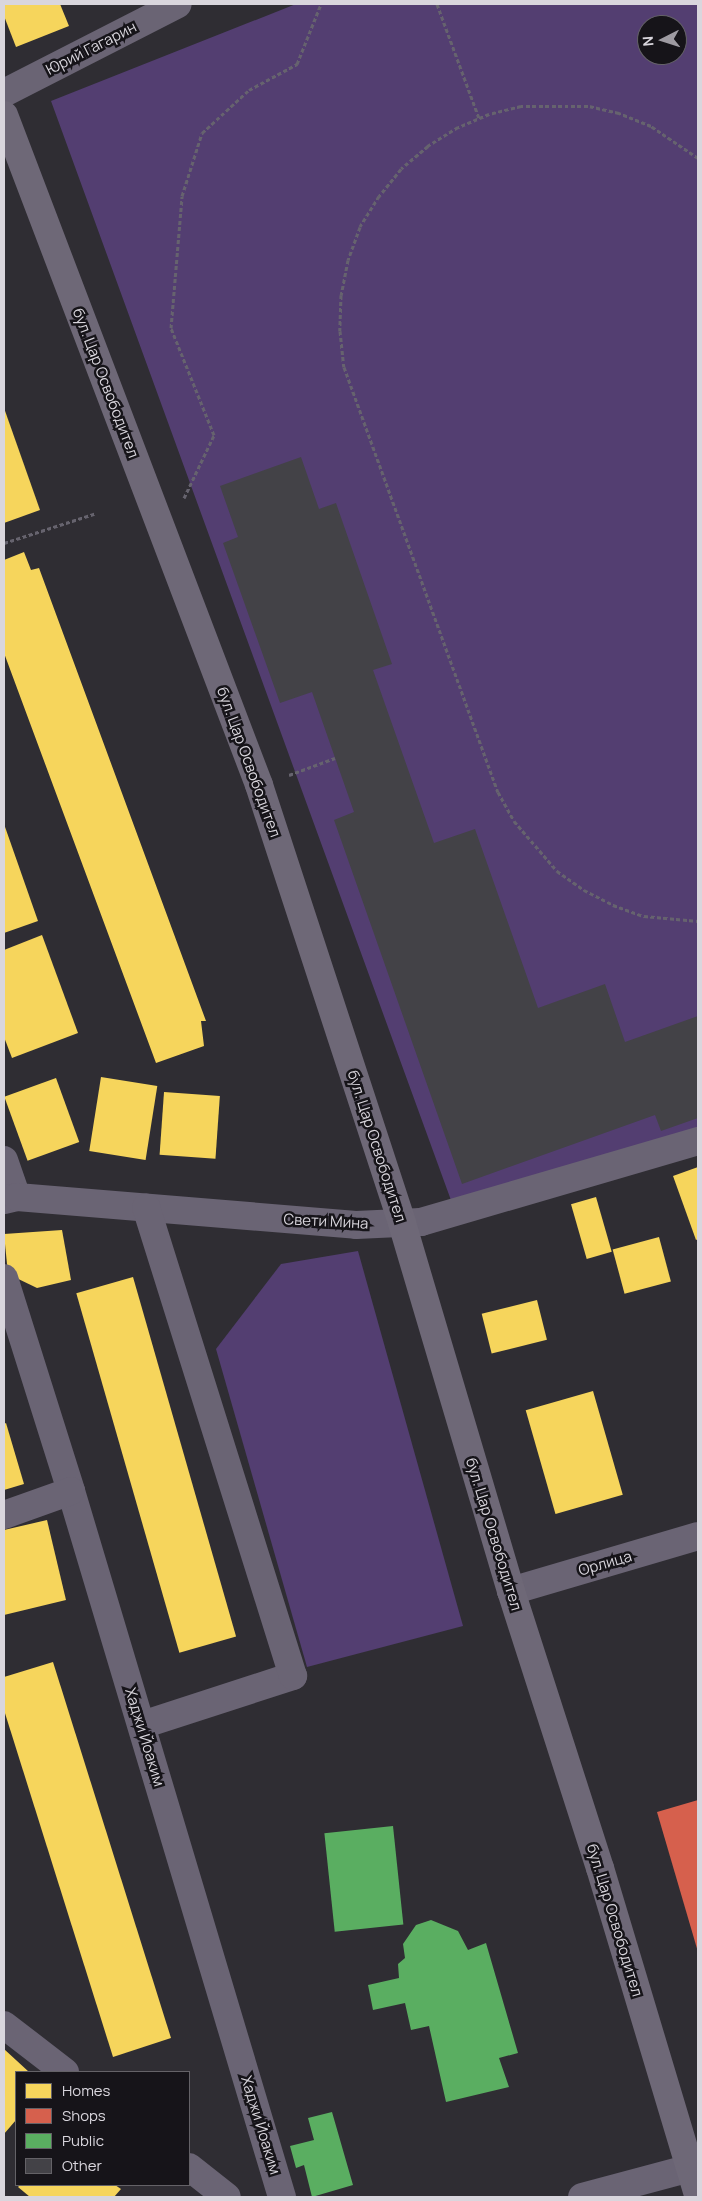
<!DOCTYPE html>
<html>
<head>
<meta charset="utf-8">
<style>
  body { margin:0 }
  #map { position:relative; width:702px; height:2201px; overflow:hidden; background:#2f2d33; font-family:Manrope,sans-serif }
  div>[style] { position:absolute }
  .green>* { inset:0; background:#533e71 }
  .homes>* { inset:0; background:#f6d55c; transform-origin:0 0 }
  .shops>* { inset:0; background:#d6604d }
  .public>* { inset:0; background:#5aae61; transform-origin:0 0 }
  .building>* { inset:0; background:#434247 }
  .path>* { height:3px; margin-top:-1.5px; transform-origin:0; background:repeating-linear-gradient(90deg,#66636e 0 4px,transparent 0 6.5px) }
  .minor>* { height:28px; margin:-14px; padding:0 14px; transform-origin:14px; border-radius:14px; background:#6a6474 }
  .secondary>* { height:28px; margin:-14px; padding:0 14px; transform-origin:14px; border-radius:14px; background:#6e6877 }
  span { translate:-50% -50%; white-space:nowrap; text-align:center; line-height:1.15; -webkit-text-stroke:5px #161419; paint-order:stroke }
  .street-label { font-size:15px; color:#d9d6dd }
  .frame { position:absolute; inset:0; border:5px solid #d9d6dd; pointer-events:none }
  .legend { position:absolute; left:15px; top:2071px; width:175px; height:115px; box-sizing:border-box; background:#161419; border:1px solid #646267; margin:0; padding:6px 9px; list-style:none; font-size:15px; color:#d9d6dd }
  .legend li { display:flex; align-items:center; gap:10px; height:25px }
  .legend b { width:25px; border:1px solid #646267 }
  .north { position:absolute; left:637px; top:15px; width:50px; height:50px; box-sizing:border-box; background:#161419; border:1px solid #646267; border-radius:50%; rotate:265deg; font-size:14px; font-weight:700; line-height:20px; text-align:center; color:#d9d6dd }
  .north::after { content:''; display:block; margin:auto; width:18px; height:22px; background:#9e9ba2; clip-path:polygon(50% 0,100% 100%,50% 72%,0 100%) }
</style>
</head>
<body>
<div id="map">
  <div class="green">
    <i style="clip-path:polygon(evenodd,296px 4px,698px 4px,698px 1130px,452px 1203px,51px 101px,296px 4px,647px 25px,677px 25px,677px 55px,647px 55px,647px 25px)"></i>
    <i style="clip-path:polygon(358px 1251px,463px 1626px,307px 1667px,216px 1349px,281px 1264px)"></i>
  </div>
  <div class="homes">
    <i style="clip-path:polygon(4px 4px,60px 4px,69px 26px,16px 47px,4px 16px)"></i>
    <i style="clip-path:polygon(4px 408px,40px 510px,4px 523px)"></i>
    <i style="clip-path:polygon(24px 552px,31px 570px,39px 568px,206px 1021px,201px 1021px,204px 1046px,156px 1063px,4px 653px,4px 560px)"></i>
    <i style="clip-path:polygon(4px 824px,38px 921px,4px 933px)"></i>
    <i style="clip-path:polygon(42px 935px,78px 1033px,12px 1058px,4px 1037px,4px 950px)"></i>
    <i style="left:101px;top:1077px;width:57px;height:75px;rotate:9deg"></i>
    <i style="left:56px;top:1078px;width:68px;height:55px;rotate:70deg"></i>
    <i style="left:164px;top:1092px;width:56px;height:63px;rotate:4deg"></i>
    <i style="clip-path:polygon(698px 1167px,698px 1239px,696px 1240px,673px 1176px)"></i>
    <i style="left:596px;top:1197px;width:57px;height:26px;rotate:74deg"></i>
    <i style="clip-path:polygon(62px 1230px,71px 1280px,37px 1288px,8px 1274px,4px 1234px)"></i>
    <i style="left:659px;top:1237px;width:46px;height:48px;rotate:75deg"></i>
    <i style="left:133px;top:1277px;width:374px;height:59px;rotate:74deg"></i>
    <i style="left:537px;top:1300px;width:41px;height:57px;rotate:76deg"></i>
    <i style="left:593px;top:1391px;width:108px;height:70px;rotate:74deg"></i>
    <i style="clip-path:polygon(6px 1423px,24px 1484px,4px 1490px,4px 1424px)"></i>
    <i style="clip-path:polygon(47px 1520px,66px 1600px,4px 1615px,4px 1530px)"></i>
    <i style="clip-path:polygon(53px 1662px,171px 2038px,113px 2057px,4px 1710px,4px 1677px)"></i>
    <i style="clip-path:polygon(4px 2049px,29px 2072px,16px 2072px,16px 2120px,4px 2134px)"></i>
    <i style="clip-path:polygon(20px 2185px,115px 2185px,121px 2189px,114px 2197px,30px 2197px,18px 2187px)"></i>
  </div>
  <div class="shops">
    <i style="clip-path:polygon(698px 1800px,698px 1952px,657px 1812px)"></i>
  </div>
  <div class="public">
    <i style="left:393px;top:1826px;width:99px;height:69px;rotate:84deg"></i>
    <i style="clip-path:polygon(431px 1920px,458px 1931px,468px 1950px,486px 1943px,518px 2053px,499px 2058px,509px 2087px,446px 2102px,429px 2026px,411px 2030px,405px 2003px,373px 2010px,368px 1985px,399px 1978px,398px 1964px,405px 1958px,403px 1944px,416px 1925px)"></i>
    <i style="clip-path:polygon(332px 2112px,353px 2185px,312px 2197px,304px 2165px,296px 2168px,290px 2146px,314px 2140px,308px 2118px)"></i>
  </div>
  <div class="building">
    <i style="clip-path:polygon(301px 457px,319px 509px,336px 503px,392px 664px,373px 670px,434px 843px,475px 829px,538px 1008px,605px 984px,625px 1042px,698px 1016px,698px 1118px,661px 1131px,655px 1115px,462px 1184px,334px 820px,354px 812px,312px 692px,280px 703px,223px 543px,238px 537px,220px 486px)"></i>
  </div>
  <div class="path">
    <i style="left:437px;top:4px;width:121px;rotate:69.8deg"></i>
    <i style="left:698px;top:158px;width:57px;rotate:-145.8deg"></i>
    <i style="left:651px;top:126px;width:35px;rotate:-158deg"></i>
    <i style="left:619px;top:113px;width:32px;rotate:-167deg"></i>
    <i style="left:588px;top:106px;width:67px;rotate:180deg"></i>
    <i style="left:521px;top:106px;width:33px;rotate:166deg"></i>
    <i style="left:489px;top:114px;width:34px;rotate:157deg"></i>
    <i style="left:458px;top:127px;width:36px;rotate:148deg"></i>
    <i style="left:428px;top:146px;width:35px;rotate:140deg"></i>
    <i style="left:401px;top:169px;width:35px;rotate:129deg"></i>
    <i style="left:379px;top:196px;width:36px;rotate:122deg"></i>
    <i style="left:360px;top:227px;width:35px;rotate:110deg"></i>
    <i style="left:348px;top:260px;width:36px;rotate:101deg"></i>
    <i style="left:341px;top:295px;width:36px;rotate:92deg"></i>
    <i style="left:340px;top:331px;width:36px;rotate:84deg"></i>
    <i style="left:344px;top:367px;width:452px;rotate:70.1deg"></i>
    <i style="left:498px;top:792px;width:33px;rotate:61deg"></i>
    <i style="left:514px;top:821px;width:66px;rotate:49.3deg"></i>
    <i style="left:557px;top:871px;width:33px;rotate:35deg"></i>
    <i style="left:584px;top:890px;width:33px;rotate:27deg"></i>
    <i style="left:613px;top:905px;width:33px;rotate:20deg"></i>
    <i style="left:644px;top:916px;width:54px;rotate:5.3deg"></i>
    <i style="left:184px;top:498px;width:70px;rotate:-64.5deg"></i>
    <i style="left:214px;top:435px;width:115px;rotate:-111.9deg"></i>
    <i style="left:171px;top:328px;width:132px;rotate:-85.2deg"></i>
    <i style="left:182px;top:196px;width:66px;rotate:-72.4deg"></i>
    <i style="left:202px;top:133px;width:64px;rotate:-42.5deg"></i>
    <i style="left:249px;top:90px;width:55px;rotate:-28.4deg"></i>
    <i style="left:297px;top:64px;width:65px;rotate:-68.2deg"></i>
    <i style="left:4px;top:543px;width:95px;rotate:-17.9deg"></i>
    <i style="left:289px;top:775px;width:49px;rotate:-20.3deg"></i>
  </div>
  <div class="minor">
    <i style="left:4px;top:93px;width:195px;rotate:-27.1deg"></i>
    <i style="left:4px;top:1160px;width:39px;rotate:71deg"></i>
    <i style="left:4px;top:1200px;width:13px;rotate:-13deg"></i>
    <i style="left:17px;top:1197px;width:340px;rotate:4.7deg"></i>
    <i style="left:356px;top:1225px;width:65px;rotate:-2.6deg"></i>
    <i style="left:421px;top:1222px;width:289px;rotate:-16.3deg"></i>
    <i style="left:4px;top:1278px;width:223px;rotate:72.5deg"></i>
    <i style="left:71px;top:1491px;width:737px;rotate:73.36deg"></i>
    <i style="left:4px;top:1515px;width:71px;rotate:-19.7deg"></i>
    <i style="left:511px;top:1591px;width:195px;rotate:-16.4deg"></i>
    <i style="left:142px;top:1725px;width:159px;rotate:-18deg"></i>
    <i style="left:293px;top:1676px;width:491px;rotate:-107.4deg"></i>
    <i style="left:4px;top:2025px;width:77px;rotate:37.6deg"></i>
    <i style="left:189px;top:2167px;width:48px;rotate:38.3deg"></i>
    <i style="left:582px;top:2197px;width:120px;rotate:-15deg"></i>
  </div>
  <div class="secondary">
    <i style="left:4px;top:115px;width:717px;rotate:69.16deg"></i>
    <i style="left:259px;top:785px;width:461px;rotate:71.9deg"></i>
    <i style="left:402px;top:1223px;width:384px;rotate:73.5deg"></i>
    <i style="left:511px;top:1591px;width:291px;rotate:72.2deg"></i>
    <i style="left:600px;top:1868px;width:341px;rotate:73.3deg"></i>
  </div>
  <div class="street-label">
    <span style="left:91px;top:48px;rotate:-27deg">Юрий Гагарин</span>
    <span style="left:106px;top:383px;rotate:69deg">бул. Цар Освободител</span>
    <span style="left:249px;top:762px;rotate:70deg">бул. Цар Освободител</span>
    <span style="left:377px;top:1146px;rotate:72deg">бул. Цар Освободител</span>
    <span style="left:326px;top:1221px;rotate:3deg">Свети Мина</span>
    <span style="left:494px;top:1534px;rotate:73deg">бул. Цар Освободител</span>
    <span style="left:605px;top:1563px;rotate:-16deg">Орлица</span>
    <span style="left:145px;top:1737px;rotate:73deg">Хаджи Йоаким</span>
    <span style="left:615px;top:1920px;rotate:73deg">бул. Цар Освободител</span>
    <span style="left:261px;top:2125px;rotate:73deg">Хаджи Йоаким</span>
  </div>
  <div class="frame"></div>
  <ul class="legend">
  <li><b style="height:14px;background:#f6d55c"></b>Homes</li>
  <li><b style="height:14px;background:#d6604d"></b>Shops</li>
  <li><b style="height:14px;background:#5aae61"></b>Public</li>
  <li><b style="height:14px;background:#434247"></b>Other</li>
  </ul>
  <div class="north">N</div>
</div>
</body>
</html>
